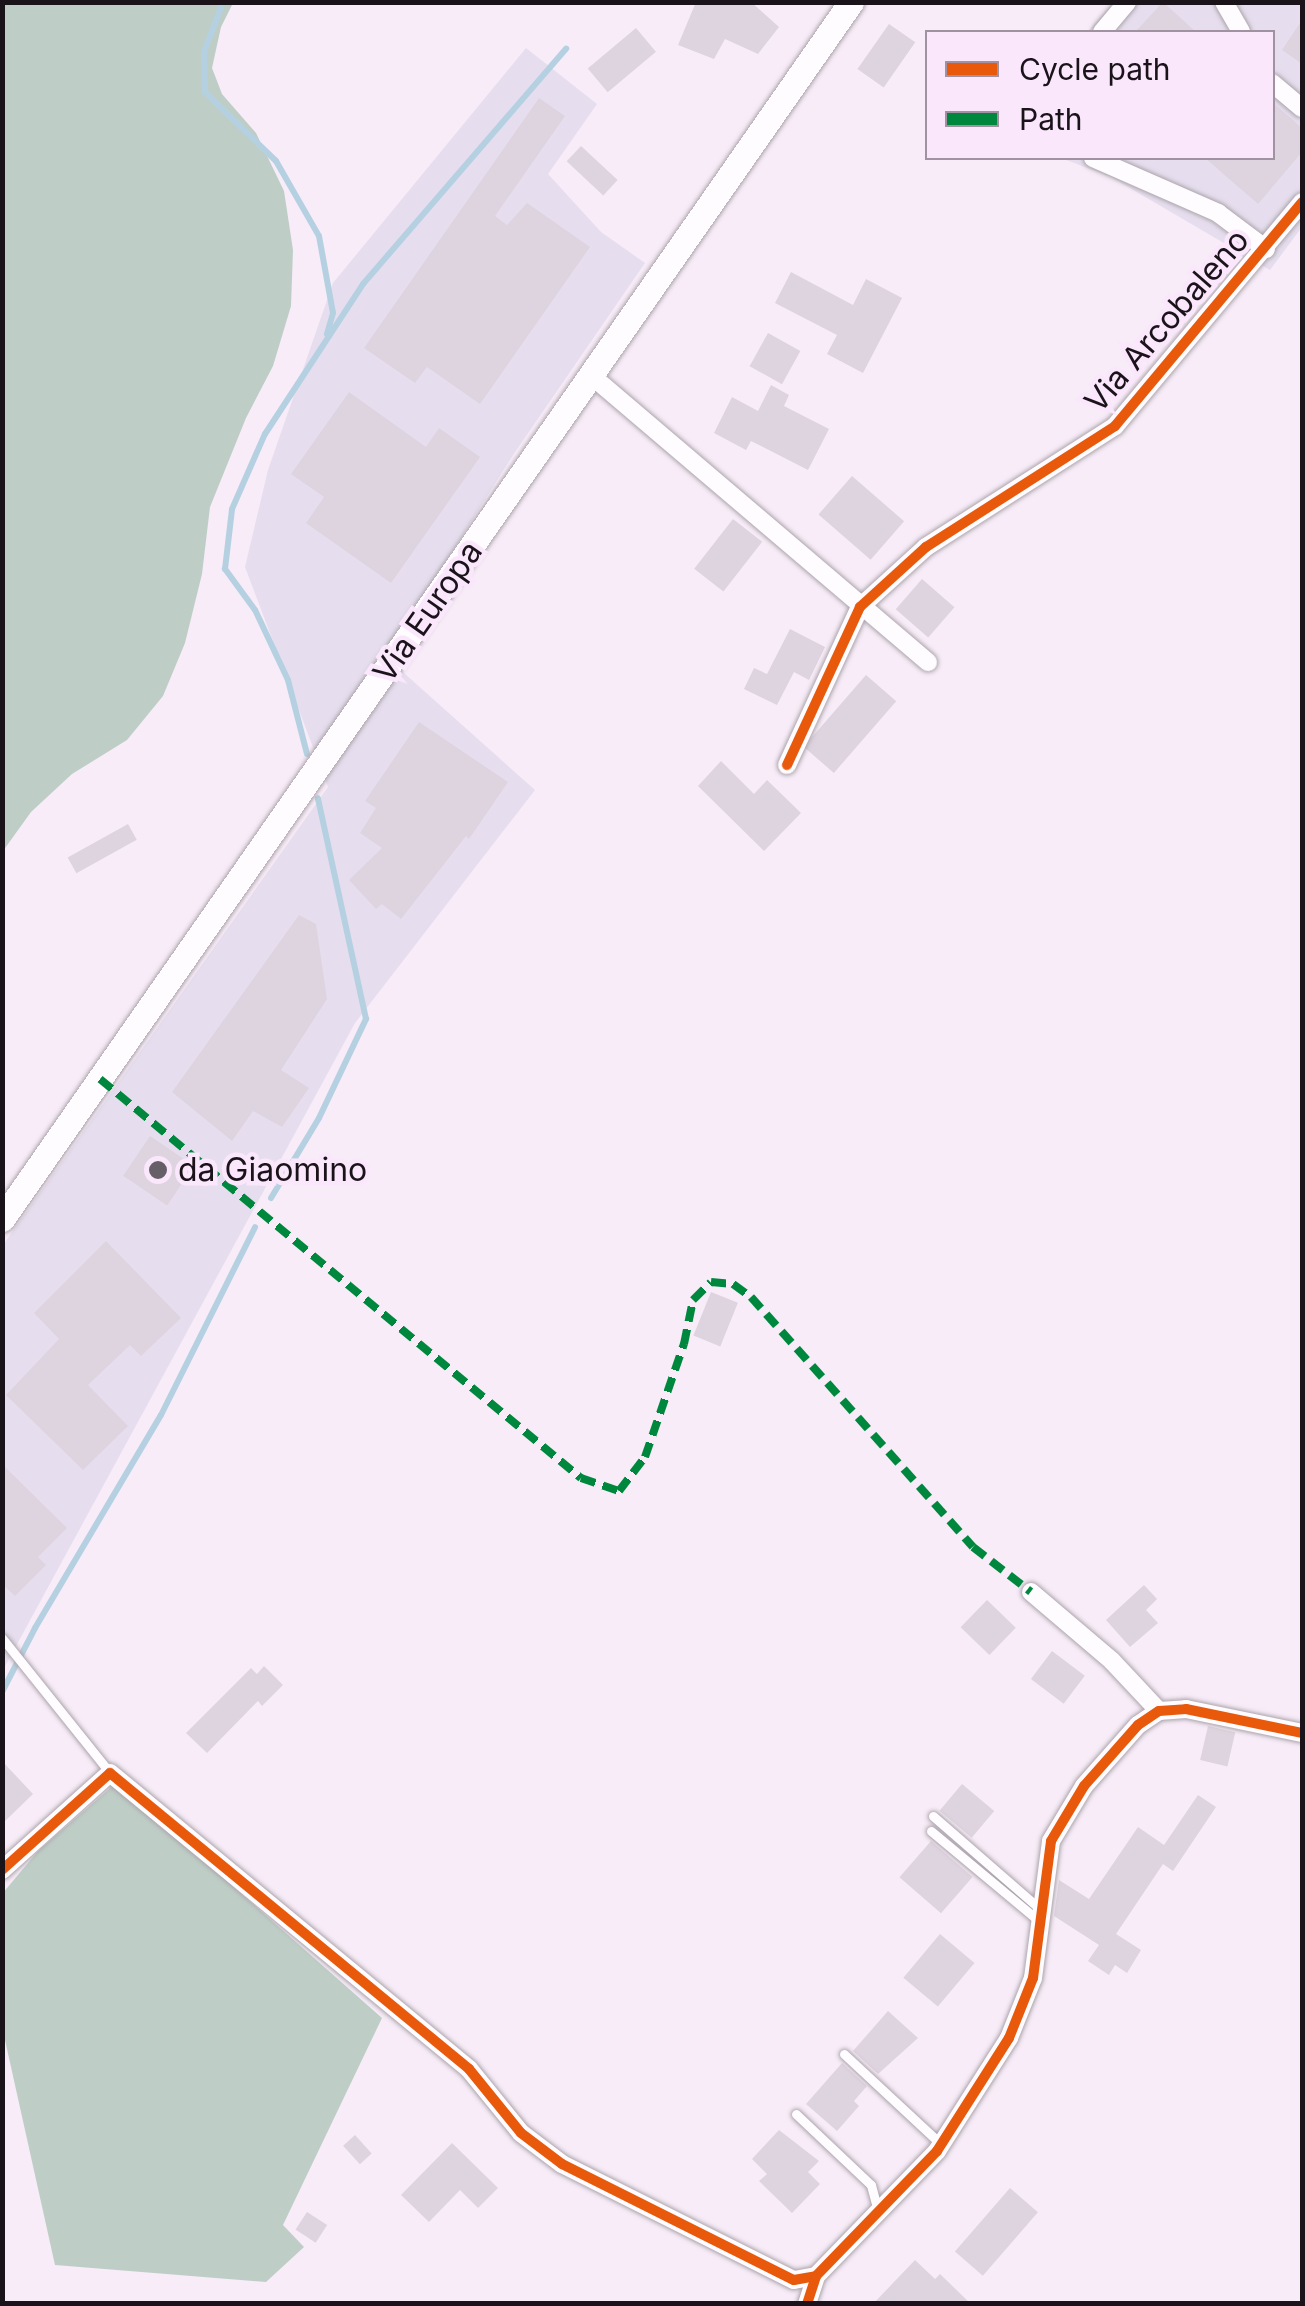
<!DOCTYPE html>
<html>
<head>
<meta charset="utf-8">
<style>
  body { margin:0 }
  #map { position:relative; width:1305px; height:2306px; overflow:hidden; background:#f7ecf7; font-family:Inter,sans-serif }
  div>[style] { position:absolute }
  .industrial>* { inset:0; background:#e6deee }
  .forest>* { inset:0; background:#becec6 }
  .stream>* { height:6px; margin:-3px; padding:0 3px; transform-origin:3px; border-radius:3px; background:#b5d1e1 }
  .building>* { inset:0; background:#ded4df; transform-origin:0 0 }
  .roads { filter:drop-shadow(0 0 2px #aca4ac) drop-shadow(0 0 2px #aca4ac) }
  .lane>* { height:9px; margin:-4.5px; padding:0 4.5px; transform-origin:4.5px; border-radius:4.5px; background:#fefcfe }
  .street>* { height:18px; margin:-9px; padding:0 9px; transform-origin:9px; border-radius:9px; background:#fefcfe }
  .secondary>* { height:25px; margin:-12.5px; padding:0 12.5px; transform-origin:12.5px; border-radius:12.5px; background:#fefcfe }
  .quiet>* { height:8px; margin-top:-4px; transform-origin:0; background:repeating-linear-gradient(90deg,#00873e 0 15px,transparent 0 23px) }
  .cycleway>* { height:10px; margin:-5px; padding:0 5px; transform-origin:5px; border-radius:5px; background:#e8590c }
  .dots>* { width:28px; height:28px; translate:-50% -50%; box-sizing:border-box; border:5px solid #fbe7fc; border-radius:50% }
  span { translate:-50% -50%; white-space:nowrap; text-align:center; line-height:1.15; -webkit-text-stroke:9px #fbe7fc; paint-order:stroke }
  .street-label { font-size:32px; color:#1a131a }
  .poi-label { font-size:32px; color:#1a131a }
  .left { translate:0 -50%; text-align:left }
  .frame { position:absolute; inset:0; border:5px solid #1a131a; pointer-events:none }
  .legend { position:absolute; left:925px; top:30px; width:350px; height:130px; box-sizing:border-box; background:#fbe7fc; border:2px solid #a192a2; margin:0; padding:12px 18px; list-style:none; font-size:30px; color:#1a131a }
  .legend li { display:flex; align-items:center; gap:20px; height:50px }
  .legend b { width:50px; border:2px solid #a192a2 }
</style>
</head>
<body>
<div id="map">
  <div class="industrial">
    <i style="clip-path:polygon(1113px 3px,1302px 3px,1302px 227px,1270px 270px,1111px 177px,1061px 158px,1272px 158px,1272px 32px,1087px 32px)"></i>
    <i style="clip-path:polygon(526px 48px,597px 104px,548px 174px,601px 232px,645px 263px,513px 455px,386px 657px,535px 790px,355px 1023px,3px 1670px,3px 1245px,328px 787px,245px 567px,268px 470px,333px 283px)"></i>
  </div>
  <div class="forest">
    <i style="clip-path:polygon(3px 2px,233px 3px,221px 27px,212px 68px,222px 94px,256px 133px,284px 191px,293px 250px,291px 306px,273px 366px,246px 418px,210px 507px,202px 574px,185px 643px,163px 696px,127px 740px,72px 774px,31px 812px,3px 851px)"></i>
    <i style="clip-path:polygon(116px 1783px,382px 2018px,283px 2225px,304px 2247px,266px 2282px,55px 2265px,3px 2031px,2px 1894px,38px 1851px)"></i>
  </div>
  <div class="stream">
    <i style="left:223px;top:2px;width:53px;rotate:110.8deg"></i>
    <i style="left:204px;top:52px;width:40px;rotate:88.6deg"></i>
    <i style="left:205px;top:92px;width:99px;rotate:44.2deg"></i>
    <i style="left:276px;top:161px;width:86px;rotate:60.2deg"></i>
    <i style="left:319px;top:236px;width:78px;rotate:79.7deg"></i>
    <i style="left:333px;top:313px;width:22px;rotate:106deg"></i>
    <i style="left:307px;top:754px;width:76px;rotate:-104.4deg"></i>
    <i style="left:288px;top:680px;width:77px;rotate:-115.2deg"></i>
    <i style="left:255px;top:610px;width:51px;rotate:-126.2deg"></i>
    <i style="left:225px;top:569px;width:60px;rotate:-83.3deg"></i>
    <i style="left:232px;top:509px;width:82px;rotate:-66.3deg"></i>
    <i style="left:265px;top:434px;width:179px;rotate:-56.8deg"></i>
    <i style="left:363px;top:284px;width:311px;rotate:-49.2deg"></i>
    <i style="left:271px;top:1198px;width:93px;rotate:-59deg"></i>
    <i style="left:319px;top:1118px;width:110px;rotate:-64.6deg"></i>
    <i style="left:366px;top:1019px;width:226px;rotate:-102.3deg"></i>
    <i style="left:2px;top:1692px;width:72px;rotate:-62.7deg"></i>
    <i style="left:35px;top:1628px;width:247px;rotate:-59.4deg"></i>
    <i style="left:161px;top:1415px;width:210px;rotate:-63.4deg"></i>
  </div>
  <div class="building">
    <i style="clip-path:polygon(696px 2px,751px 2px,779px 27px,758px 54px,725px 39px,714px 59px,678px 45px)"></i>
    <i style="clip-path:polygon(1163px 2px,1196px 32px,1135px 32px)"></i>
    <i style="clip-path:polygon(1302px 20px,1302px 64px,1282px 50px)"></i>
    <i style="left:889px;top:24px;width:32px;height:55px;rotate:35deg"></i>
    <i style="left:636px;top:28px;width:31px;height:63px;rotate:50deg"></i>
    <i style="clip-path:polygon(539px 98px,565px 116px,495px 216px,507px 225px,527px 203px,590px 247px,480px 404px,427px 367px,415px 383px,364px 348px)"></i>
    <i style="clip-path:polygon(1272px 102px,1302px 128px,1302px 152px,1258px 204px,1205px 158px,1272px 158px)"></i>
    <i style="left:581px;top:146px;width:50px;height:21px;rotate:43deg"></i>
    <i style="clip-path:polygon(791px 272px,853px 305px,866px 279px,902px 298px,863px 373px,827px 354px,837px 335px,775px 303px)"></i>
    <i style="left:768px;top:333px;width:37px;height:38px;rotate:29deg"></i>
    <i style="clip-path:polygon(771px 385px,789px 395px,784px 406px,829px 429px,808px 470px,751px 441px,746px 450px,714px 433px,732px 397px,758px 411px)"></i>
    <i style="clip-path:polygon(349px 392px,426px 447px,439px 428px,480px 457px,391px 583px,306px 523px,324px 497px,291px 474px)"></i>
    <i style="left:852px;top:476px;width:69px;height:51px;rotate:41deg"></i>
    <i style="left:733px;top:519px;width:37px;height:63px;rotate:38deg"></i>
    <i style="left:922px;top:579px;width:43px;height:40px;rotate:41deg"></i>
    <i style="clip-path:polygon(790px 629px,825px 647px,809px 680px,794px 672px,777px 705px,744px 689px,754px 668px,767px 674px)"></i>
    <i style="left:866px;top:675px;width:40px;height:95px;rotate:41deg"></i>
    <i style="clip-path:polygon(419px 722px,508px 782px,469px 839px,466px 836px,401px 919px,382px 904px,376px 909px,349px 880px,382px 848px,360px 833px,376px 808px,365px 801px)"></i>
    <i style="clip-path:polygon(721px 761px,754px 794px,767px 780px,801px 813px,764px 851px,698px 786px)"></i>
    <i style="left:128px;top:824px;width:18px;height:69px;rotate:61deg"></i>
    <i style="clip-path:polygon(299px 915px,316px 924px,327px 999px,281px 1070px,309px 1088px,282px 1127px,253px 1111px,232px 1141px,172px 1092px)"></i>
    <i style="left:150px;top:1136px;width:53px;height:48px;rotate:34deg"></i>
    <i style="clip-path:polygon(106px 1241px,181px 1318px,141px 1356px,130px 1345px,88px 1385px,128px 1426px,83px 1470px,6px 1395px,59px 1339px,34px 1313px)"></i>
    <i style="left:711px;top:1292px;width:29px;height:47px;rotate:22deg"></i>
    <i style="clip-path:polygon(2px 1464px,67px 1528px,38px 1557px,46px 1565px,15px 1596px,2px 1584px)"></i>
    <i style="clip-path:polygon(1144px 1585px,1157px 1599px,1146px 1610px,1158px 1623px,1130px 1647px,1106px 1620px)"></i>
    <i style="left:987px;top:1600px;width:40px;height:38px;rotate:44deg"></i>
    <i style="left:1052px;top:1651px;width:41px;height:35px;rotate:37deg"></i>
    <i style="clip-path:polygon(264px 1666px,283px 1685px,262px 1706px,258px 1701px,207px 1753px,186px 1733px,251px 1668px,257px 1674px)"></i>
    <i style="left:1208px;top:1726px;width:28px;height:35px;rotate:13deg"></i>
    <i style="clip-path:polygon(2px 1761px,33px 1794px,2px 1824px)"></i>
    <i style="left:962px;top:1784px;width:42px;height:35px;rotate:40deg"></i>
    <i style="clip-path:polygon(1198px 1795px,1216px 1807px,1173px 1871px,1163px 1864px,1116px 1934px,1141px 1950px,1127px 1973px,1115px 1965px,1109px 1975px,1088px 1961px,1099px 1945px,1054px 1916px,1059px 1880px,1089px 1899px,1138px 1827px,1164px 1845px)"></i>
    <i style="left:931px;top:1841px;width:55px;height:48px;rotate:41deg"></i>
    <i style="left:940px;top:1934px;width:45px;height:57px;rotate:40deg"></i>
    <i style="clip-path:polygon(888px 2011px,918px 2038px,878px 2074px,853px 2051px)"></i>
    <i style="clip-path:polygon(842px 2063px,867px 2086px,854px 2101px,859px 2106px,837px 2131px,806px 2104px)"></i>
    <i style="clip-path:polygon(779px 2130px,819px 2161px,808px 2172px,820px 2184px,792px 2213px,759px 2181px,767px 2174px,752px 2159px)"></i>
    <i style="left:355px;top:2135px;width:25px;height:16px;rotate:48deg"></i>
    <i style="clip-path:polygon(452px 2143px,498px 2188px,478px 2208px,460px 2190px,429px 2222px,401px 2195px)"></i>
    <i style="left:1010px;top:2188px;width:37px;height:84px;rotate:41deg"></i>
    <i style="left:307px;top:2212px;width:24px;height:21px;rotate:33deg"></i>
    <i style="clip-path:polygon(915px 2260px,935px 2279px,940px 2274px,971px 2304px,873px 2304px)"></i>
  </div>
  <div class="roads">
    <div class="lane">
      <i style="left:2px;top:1638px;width:173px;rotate:51.3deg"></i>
      <i style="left:933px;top:1816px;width:142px;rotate:41deg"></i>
      <i style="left:931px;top:1831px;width:141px;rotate:39.8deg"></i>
      <i style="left:844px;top:2054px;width:132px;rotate:42.9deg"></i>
      <i style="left:796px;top:2114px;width:103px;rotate:43.4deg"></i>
      <i style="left:871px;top:2185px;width:28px;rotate:75deg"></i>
    </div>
    <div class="street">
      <i style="left:1224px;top:2px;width:34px;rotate:60deg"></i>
      <i style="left:1102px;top:32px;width:39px;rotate:-50deg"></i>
      <i style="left:1272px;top:83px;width:39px;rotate:40deg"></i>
      <i style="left:1093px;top:158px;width:137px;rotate:23.7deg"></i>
      <i style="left:1218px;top:213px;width:60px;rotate:36.9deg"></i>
      <i style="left:593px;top:377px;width:440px;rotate:40.4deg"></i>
      <i style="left:787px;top:765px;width:174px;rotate:-65.2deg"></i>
      <i style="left:860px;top:607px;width:89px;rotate:-42.3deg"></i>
      <i style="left:926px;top:547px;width:224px;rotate:-32.6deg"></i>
      <i style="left:1115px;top:426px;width:292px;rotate:-50.1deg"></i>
      <i style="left:1031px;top:1592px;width:106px;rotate:40.4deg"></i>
      <i style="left:1112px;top:1661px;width:69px;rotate:46.8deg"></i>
      <i style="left:2px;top:1870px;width:145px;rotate:-41.9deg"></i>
      <i style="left:110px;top:1773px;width:465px;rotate:39.5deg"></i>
      <i style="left:469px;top:2069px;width:82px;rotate:50.9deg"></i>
      <i style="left:521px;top:2133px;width:51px;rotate:37.1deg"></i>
      <i style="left:562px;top:2164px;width:259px;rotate:26.6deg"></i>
      <i style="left:794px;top:2280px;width:22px;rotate:-10deg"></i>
      <i style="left:807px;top:2304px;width:29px;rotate:-72deg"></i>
      <i style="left:816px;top:2276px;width:174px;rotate:-45.9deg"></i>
      <i style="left:937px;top:2151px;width:134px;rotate:-57.5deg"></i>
      <i style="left:1009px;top:2038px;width:65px;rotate:-68.2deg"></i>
      <i style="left:1033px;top:1978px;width:138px;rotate:-82.5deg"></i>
      <i style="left:1051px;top:1841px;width:64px;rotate:-59deg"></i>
      <i style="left:1084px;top:1786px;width:81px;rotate:-48.5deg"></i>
      <i style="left:1138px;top:1725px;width:25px;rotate:-34deg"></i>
      <i style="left:1159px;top:1711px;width:27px;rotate:-4deg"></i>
      <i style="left:1186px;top:1709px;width:118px;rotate:11.7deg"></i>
    </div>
    <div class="secondary">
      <i style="left:2px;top:1219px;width:1484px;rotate:-55.1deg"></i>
    </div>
  </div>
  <div class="quiet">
    <i style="left:100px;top:1079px;width:625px;rotate:39.68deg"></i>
    <i style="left:581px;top:1478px;width:40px;rotate:18.9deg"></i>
    <i style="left:619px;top:1491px;width:43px;rotate:-52.6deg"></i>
    <i style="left:645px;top:1457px;width:120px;rotate:-71deg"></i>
    <i style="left:684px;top:1344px;width:45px;rotate:-78.4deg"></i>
    <i style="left:693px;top:1300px;width:25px;rotate:-45deg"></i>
    <i style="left:711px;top:1282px;width:22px;rotate:5deg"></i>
    <i style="left:733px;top:1284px;width:22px;rotate:36deg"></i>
    <i style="left:751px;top:1297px;width:334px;rotate:48.4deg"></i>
    <i style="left:973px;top:1547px;width:73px;rotate:37.8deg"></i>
  </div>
  <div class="cycleway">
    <i style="left:787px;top:765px;width:174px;rotate:-65.2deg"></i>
    <i style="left:860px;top:607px;width:89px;rotate:-42.3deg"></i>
    <i style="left:926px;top:547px;width:224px;rotate:-32.6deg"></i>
    <i style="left:1115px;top:426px;width:292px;rotate:-50.1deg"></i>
    <i style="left:2px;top:1870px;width:145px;rotate:-41.9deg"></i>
    <i style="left:110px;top:1773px;width:465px;rotate:39.5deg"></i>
    <i style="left:469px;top:2069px;width:82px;rotate:50.9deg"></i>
    <i style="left:521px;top:2133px;width:51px;rotate:37.1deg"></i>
    <i style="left:562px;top:2164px;width:259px;rotate:26.6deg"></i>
    <i style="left:794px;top:2280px;width:22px;rotate:-10deg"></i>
    <i style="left:807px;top:2304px;width:29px;rotate:-72deg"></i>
    <i style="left:816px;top:2276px;width:174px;rotate:-45.9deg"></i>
    <i style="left:937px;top:2151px;width:134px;rotate:-57.5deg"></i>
    <i style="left:1009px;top:2038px;width:65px;rotate:-68.2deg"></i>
    <i style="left:1033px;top:1978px;width:138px;rotate:-82.5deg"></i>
    <i style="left:1051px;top:1841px;width:64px;rotate:-59deg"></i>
    <i style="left:1084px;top:1786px;width:81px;rotate:-48.5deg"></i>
    <i style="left:1138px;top:1725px;width:25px;rotate:-34deg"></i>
    <i style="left:1159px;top:1711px;width:27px;rotate:-4deg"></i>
    <i style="left:1186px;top:1709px;width:118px;rotate:11.7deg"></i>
  </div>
  <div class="dots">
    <i style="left:158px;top:1170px;background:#675f67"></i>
  </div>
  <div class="street-label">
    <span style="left:1167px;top:321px;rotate:-49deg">Via Arcobaleno</span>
    <span style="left:428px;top:612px;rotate:-55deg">Via Europa</span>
  </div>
  <div class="poi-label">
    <span class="left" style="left:178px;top:1170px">da Giaomino</span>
  </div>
  <div class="frame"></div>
  <ul class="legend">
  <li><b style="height:12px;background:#e8590c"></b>Cycle path</li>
  <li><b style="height:12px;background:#00873e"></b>Path</li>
  </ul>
</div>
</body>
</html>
